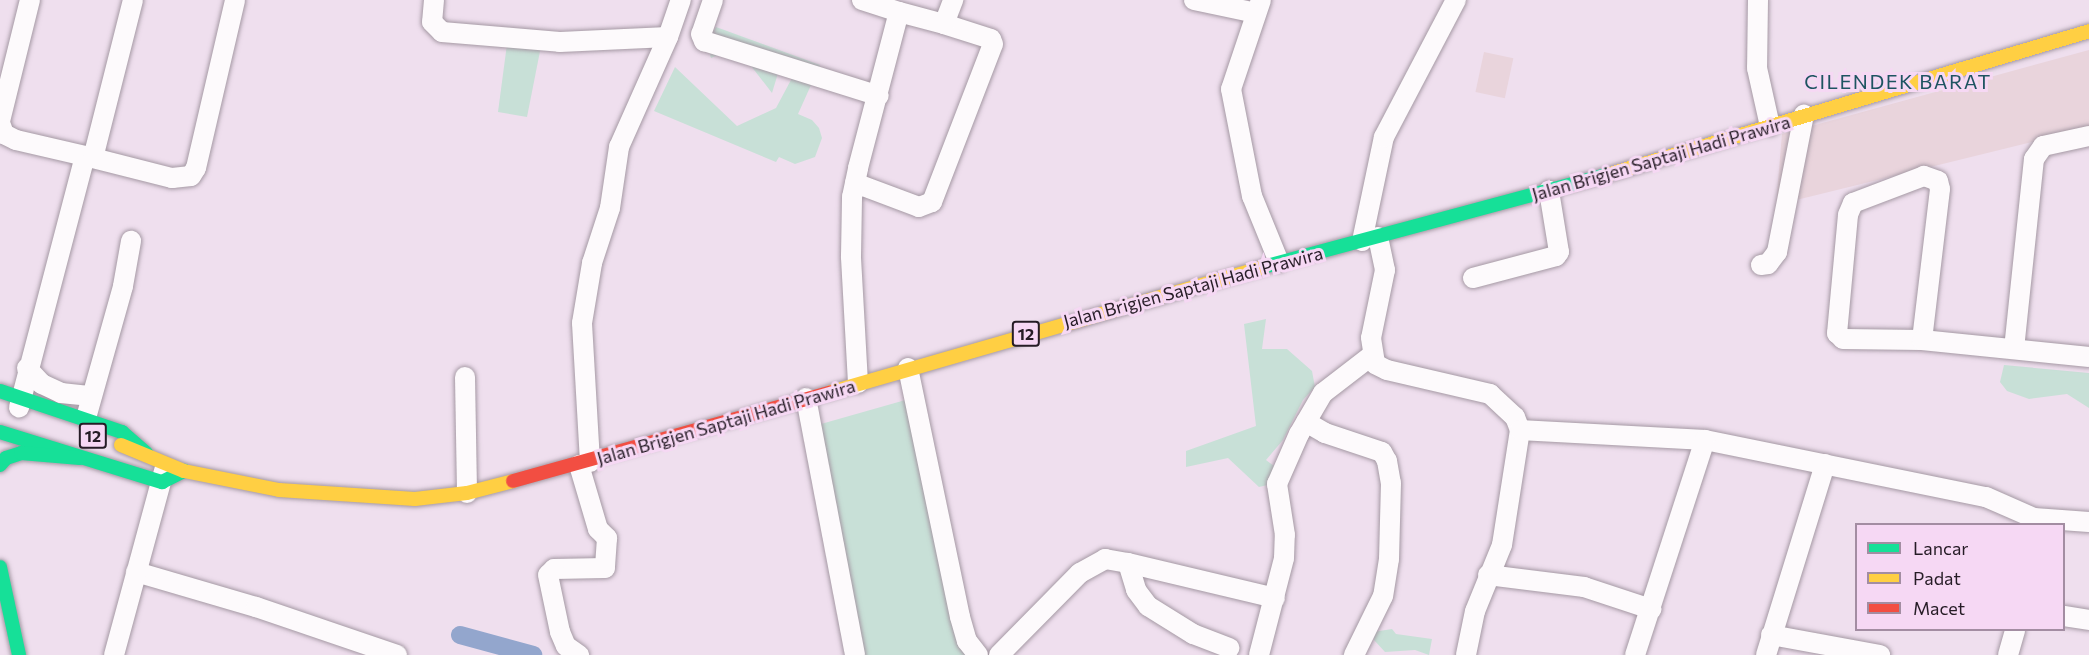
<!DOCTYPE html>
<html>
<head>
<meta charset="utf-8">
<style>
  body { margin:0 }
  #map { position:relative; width:2089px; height:655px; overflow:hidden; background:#efdfee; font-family:Commissioner,sans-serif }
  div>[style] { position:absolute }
  .commercial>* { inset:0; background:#e9d4dc; transform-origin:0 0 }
  .green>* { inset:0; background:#c8e0d7 }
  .canal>* { height:18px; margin:-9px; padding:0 9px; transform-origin:9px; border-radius:9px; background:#93a6cd }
  .roads { filter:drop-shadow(0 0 2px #a599a4) drop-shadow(0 0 2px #a599a4) }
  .street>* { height:20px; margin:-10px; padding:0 10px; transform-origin:10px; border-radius:10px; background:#fdfafc }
  .fast>* { height:14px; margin:-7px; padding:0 7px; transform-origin:7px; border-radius:7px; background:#16e098 }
  .slow>* { height:14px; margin:-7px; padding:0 7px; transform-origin:7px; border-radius:7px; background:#ffcf43 }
  .jam>* { height:14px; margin:-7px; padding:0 7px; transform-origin:7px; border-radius:7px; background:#f24e42 }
  span { translate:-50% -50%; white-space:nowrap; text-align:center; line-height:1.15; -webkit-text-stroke:6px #f6d8f4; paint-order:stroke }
  .shield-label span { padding:2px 4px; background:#f6d8f4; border:2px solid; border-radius:4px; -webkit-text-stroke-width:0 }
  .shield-label { font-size:16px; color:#261c26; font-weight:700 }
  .street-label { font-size:18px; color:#261c26 }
  .neighbourhood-label { font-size:20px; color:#1e5461; letter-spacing:1.5px }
  .legend { position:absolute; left:1855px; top:523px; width:210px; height:108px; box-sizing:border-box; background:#f6d8f4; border:2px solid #a38da2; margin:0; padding:8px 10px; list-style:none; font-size:18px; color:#261c26 }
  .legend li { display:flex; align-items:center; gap:12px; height:30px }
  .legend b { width:30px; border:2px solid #a38da2 }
</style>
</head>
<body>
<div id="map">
  <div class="commercial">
    <i style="clip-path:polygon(2089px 50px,2089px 128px,1776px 205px,1782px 134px)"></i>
    <i style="left:1484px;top:52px;width:30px;height:41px;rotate:12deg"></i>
  </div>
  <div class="green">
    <i style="clip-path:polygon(716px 27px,820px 65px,798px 114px,812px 120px,819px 128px,822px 138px,815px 157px,795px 164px,779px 157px,776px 162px,654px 111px,675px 67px,737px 126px,776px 108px,792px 78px,779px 70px,772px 93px,741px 53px,727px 51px,711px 58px,706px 42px)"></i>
    <i style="clip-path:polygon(509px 29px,544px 31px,527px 117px,498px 112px)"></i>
    <i style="clip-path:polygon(1266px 319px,1262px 349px,1287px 349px,1312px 371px,1315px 387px,1303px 400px,1283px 440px,1266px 460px,1278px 469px,1272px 484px,1259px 487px,1228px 458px,1186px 467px,1186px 451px,1256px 426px,1244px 324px)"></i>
    <i style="clip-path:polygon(2004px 365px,2089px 373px,2089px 408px,2067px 394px,2029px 399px,2007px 391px,2000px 382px)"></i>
    <i style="clip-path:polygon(909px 399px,973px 655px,859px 655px,821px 424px)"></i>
    <i style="clip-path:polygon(1392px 629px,1396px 634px,1432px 639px,1429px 655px,1415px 650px,1385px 652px,1374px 640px,1373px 632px)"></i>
  </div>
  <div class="canal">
    <i style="left:460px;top:635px;width:76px;rotate:15.3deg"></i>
  </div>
  <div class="roads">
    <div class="street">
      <i style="left:434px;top:0;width:22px;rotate:95deg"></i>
      <i style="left:432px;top:22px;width:14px;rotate:45deg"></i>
      <i style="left:442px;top:32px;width:118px;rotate:4.8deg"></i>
      <i style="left:560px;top:42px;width:108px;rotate:-2.7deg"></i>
      <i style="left:713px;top:0;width:36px;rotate:109deg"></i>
      <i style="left:701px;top:34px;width:8px;rotate:67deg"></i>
      <i style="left:704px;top:41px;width:183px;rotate:17.4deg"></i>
      <i style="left:862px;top:0;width:39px;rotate:18deg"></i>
      <i style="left:1194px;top:0;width:63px;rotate:11.8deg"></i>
      <i style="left:1261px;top:0;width:94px;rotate:108.6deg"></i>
      <i style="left:1231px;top:89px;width:109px;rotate:78.9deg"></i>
      <i style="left:1252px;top:196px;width:71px;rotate:67.8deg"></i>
      <i style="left:1758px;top:0;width:68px;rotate:90.8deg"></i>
      <i style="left:1757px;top:68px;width:59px;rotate:77.4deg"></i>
      <i style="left:0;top:121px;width:125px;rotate:-76.1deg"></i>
      <i style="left:0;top:123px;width:12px;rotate:70deg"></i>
      <i style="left:4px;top:134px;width:13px;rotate:27deg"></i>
      <i style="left:16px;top:140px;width:71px;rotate:13.1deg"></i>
      <i style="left:85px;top:156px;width:260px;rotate:104.7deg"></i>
      <i style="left:85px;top:156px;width:90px;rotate:14.2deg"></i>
      <i style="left:172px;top:178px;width:19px;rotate:-6deg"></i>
      <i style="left:191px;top:176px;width:9px;rotate:-58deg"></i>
      <i style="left:196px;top:168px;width:172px;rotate:-76.9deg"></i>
      <i style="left:93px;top:158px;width:163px;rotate:-75.8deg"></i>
      <i style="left:855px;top:183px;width:68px;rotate:20.6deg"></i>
      <i style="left:919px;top:207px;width:14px;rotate:-21deg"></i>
      <i style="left:932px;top:202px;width:169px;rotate:-68.9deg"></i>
      <i style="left:993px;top:44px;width:5px;rotate:-112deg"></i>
      <i style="left:991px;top:39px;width:49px;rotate:-162.3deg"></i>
      <i style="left:1378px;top:237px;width:34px;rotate:78deg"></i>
      <i style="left:1385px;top:270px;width:69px;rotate:101.6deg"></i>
      <i style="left:1371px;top:338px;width:26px;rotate:81deg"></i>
      <i style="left:1375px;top:364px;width:13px;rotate:27deg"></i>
      <i style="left:1387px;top:370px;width:106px;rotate:13.1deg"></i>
      <i style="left:1490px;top:394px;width:34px;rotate:43deg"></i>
      <i style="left:1515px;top:417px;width:14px;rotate:69deg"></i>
      <i style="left:1520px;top:430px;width:116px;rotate:98.9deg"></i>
      <i style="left:1502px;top:545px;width:71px;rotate:112.2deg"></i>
      <i style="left:1475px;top:611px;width:45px;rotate:101.6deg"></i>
      <i style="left:1362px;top:241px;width:106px;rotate:-78.1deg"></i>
      <i style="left:1384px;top:137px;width:155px;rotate:-62.3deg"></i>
      <i style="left:1761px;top:265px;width:7px;rotate:-8deg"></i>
      <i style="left:1768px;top:264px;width:15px;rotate:-53deg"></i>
      <i style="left:1777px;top:252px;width:140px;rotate:-78.9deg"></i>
      <i style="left:1473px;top:278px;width:86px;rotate:-14.8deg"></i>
      <i style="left:1556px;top:256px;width:5px;rotate:-53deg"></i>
      <i style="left:1559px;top:252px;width:62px;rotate:-99.3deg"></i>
      <i style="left:1922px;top:340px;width:152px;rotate:-83.2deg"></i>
      <i style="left:1940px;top:189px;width:8px;rotate:-104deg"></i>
      <i style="left:1938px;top:181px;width:15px;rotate:-160deg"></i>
      <i style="left:1924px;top:176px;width:76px;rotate:159.2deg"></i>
      <i style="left:1853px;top:203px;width:13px;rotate:113deg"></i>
      <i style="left:1848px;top:215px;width:119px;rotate:95.3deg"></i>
      <i style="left:1837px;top:333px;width:8px;rotate:45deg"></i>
      <i style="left:1843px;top:339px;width:79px;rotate:0.7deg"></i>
      <i style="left:1922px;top:340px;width:168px;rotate:5.8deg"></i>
      <i style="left:2014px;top:349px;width:191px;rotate:-84deg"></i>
      <i style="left:2034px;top:159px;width:16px;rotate:-55deg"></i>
      <i style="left:2043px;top:146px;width:47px;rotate:-12.3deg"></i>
      <i style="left:27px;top:368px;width:22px;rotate:47deg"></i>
      <i style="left:42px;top:384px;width:21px;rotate:25deg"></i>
      <i style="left:61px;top:393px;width:28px;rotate:6deg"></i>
      <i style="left:908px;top:368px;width:254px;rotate:78.2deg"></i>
      <i style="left:960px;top:617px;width:25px;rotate:74deg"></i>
      <i style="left:967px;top:641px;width:18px;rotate:52deg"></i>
      <i style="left:465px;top:377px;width:116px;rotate:89deg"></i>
      <i style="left:858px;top:383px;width:127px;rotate:-93.2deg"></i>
      <i style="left:851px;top:256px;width:59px;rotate:-89deg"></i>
      <i style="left:852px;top:197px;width:30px;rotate:-78deg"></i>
      <i style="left:858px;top:168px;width:161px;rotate:-75.3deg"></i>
      <i style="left:899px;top:12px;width:47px;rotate:14.9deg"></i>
      <i style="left:944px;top:24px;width:26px;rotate:-69deg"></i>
      <i style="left:806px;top:398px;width:262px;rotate:79.2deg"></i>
      <i style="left:86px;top:418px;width:137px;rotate:-74.3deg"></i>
      <i style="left:123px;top:286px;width:46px;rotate:-79.9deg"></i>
      <i style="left:1306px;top:422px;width:22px;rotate:30deg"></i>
      <i style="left:1325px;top:433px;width:60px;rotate:18.4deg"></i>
      <i style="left:1382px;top:452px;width:10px;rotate:61deg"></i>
      <i style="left:1387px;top:461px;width:22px;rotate:80deg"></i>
      <i style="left:1391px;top:483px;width:76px;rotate:91.5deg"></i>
      <i style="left:1389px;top:559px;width:37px;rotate:99deg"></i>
      <i style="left:1383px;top:596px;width:66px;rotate:116.2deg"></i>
      <i style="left:1520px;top:430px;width:185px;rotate:3.1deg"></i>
      <i style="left:1705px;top:440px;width:287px;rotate:11.5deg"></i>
      <i style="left:1986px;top:497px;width:52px;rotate:23.6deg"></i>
      <i style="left:2034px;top:518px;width:55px;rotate:4.2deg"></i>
      <i style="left:590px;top:462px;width:139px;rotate:-93.3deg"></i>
      <i style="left:582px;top:323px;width:61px;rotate:-80.5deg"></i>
      <i style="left:592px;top:263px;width:58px;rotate:-71.9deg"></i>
      <i style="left:610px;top:208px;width:62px;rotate:-81.6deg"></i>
      <i style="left:619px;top:147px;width:120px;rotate:-66deg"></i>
      <i style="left:668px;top:37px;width:39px;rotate:-71deg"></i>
      <i style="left:579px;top:465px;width:67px;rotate:73.5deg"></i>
      <i style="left:598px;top:529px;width:13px;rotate:45deg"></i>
      <i style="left:607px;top:538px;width:30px;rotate:94deg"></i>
      <i style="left:605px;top:568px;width:51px;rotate:178.9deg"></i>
      <i style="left:554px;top:569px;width:8px;rotate:135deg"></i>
      <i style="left:548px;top:575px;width:58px;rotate:78.1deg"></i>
      <i style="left:560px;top:632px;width:15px;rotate:67deg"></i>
      <i style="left:566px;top:646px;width:16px;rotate:35deg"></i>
      <i style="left:1128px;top:563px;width:151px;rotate:13.4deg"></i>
      <i style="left:136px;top:572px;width:125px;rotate:16.3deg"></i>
      <i style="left:256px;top:607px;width:149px;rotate:18.8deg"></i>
      <i style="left:1488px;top:575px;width:97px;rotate:7.1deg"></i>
      <i style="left:1584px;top:587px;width:71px;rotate:18.2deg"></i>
      <i style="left:2064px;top:616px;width:25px;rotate:9deg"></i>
      <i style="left:1771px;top:635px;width:111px;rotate:10.4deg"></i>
      <i style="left:114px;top:655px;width:191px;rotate:-74.8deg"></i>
      <i style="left:999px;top:655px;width:115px;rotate:-45.4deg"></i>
      <i style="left:1080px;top:573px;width:29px;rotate:-29deg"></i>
      <i style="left:1105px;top:559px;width:23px;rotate:10deg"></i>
      <i style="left:1128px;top:563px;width:28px;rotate:73deg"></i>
      <i style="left:1136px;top:590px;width:20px;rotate:53deg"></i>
      <i style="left:1148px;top:606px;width:53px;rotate:31.9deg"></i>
      <i style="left:1193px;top:634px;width:39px;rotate:21deg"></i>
      <i style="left:1259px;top:655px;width:100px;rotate:-75.5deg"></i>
      <i style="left:1284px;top:558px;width:23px;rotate:-88deg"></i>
      <i style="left:1285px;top:535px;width:52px;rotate:-98.9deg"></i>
      <i style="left:1277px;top:484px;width:55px;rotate:-66.3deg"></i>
      <i style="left:1299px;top:434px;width:48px;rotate:-59.7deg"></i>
      <i style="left:1323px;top:393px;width:61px;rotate:-37.6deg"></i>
      <i style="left:1635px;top:655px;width:226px;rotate:-72deg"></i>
      <i style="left:1766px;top:655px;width:200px;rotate:-72.8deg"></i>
      <i style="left:2008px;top:655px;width:26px;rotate:-74deg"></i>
    </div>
    <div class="fast">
      <i style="left:1263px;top:267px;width:359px;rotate:-15deg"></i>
      <i style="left:0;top:391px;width:129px;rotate:18.6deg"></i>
      <i style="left:122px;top:432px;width:32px;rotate:41deg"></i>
      <i style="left:0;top:432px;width:170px;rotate:17.2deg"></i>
      <i style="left:162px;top:482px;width:25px;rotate:-27deg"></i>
      <i style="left:0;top:465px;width:9px;rotate:-49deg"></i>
      <i style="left:6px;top:458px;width:16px;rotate:-18deg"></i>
      <i style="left:21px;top:453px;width:59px;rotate:4.8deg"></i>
      <i style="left:0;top:567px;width:90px;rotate:77.8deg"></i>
    </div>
    <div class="slow">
      <i style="left:1610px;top:174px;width:500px;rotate:-16.6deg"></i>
      <i style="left:831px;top:392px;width:450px;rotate:-16.1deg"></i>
      <i style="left:121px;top:445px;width:68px;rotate:22.4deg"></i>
      <i style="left:184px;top:471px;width:97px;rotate:11.3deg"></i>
      <i style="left:279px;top:490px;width:136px;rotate:3.8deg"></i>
      <i style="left:415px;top:499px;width:52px;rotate:-6.6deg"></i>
      <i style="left:467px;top:493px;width:48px;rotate:-14.6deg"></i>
    </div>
    <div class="jam">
      <i style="left:513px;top:481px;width:330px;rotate:-15.6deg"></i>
    </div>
  </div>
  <div class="shield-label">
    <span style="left:1026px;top:334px">12</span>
    <span style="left:93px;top:436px">12</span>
  </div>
  <div class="street-label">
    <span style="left:1661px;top:158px;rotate:-16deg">Jalan Brigjen Saptaji Hadi Prawira</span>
    <span style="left:1193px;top:287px;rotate:-15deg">Jalan Brigjen Saptaji Hadi Prawira</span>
    <span style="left:726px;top:422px;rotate:-16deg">Jalan Brigjen Saptaji Hadi Prawira</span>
  </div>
  <div class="neighbourhood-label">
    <span style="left:1898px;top:81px">CILENDEK BARAT</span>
  </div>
  <ul class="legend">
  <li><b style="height:8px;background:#16e098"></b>Lancar</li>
  <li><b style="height:8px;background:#ffcf43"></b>Padat</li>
  <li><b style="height:8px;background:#f24e42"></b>Macet</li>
  </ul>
</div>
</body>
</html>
